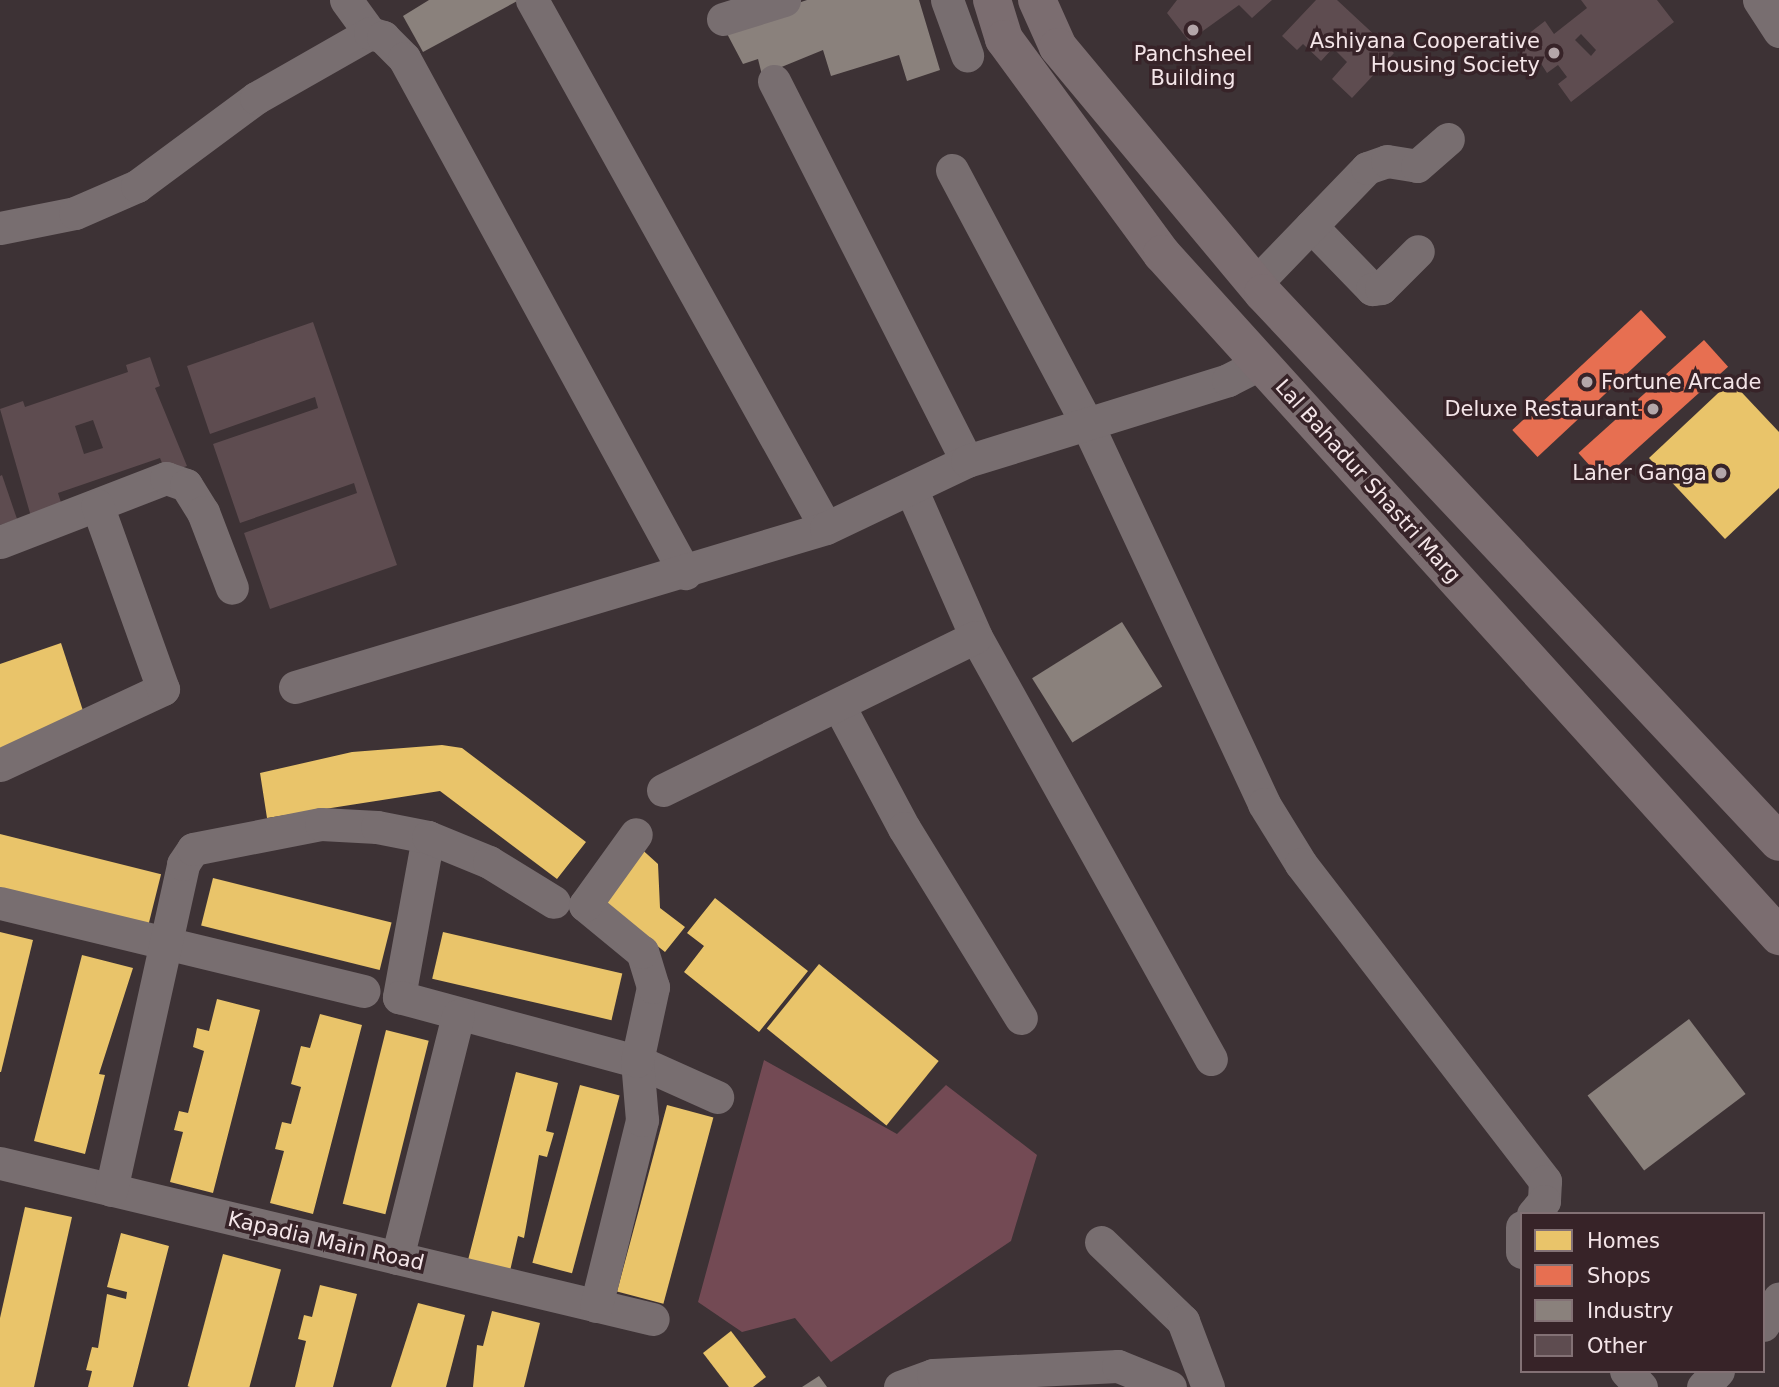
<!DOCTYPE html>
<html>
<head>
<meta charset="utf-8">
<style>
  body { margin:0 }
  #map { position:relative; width:1779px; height:1387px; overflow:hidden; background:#3d3235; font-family:"DejaVu Sans",sans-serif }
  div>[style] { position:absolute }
  .green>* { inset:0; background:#734a54 }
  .homes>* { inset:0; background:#e9c46a; transform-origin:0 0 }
  .shops>* { inset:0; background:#e76f51; transform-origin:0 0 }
  .industry>* { inset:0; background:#8a817c; transform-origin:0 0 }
  .building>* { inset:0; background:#5e4c50 }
  .street>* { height:33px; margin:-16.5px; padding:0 16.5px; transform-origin:16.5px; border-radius:16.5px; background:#786e70 }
  .primary>* { height:38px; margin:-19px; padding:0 19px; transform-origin:19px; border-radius:19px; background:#7b6d70 }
  .dots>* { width:19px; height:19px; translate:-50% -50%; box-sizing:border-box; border:4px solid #372328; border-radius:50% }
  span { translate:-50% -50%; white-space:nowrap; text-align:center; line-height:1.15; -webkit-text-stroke:7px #372328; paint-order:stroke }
  .poi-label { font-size:21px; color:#f4e5e8 }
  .right { translate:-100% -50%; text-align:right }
  .left { translate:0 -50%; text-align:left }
  .street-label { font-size:21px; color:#f4e5e8 }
  .legend { position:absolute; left:1520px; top:1212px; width:245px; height:161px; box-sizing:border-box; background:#372328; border:2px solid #837175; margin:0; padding:9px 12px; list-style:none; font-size:21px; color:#f4e5e8 }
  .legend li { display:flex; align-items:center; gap:14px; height:35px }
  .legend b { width:35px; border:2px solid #837175 }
</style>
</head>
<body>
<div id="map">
  <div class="green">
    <i style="clip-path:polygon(764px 1060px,897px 1134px,946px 1085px,1037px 1155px,1011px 1241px,831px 1362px,795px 1318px,742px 1332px,698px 1302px)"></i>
  </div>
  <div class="homes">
    <i style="clip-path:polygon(1731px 381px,1779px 432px,1779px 488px,1725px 539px,1649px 458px)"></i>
    <i style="clip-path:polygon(61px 643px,86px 720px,0 749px,0 664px)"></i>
    <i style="clip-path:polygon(442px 745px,462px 748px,586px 842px,557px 879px,440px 791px,267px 818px,260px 773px,352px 752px)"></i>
    <i style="left:0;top:834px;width:166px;height:52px;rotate:14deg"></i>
    <i style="clip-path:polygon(637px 845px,658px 864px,660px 908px,685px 927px,665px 952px,596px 897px)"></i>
    <i style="left:213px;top:878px;width:184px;height:49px;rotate:14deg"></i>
    <i style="clip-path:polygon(715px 898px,808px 971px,759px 1032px,684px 972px,704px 946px,687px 933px)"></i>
    <i style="clip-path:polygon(0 932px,33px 940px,1px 1072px,0 1072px)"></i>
    <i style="left:443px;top:932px;width:184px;height:48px;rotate:13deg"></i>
    <i style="clip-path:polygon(82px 955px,133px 968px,99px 1074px,105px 1075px,85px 1154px,34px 1141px)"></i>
    <i style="left:819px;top:964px;width:154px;height:83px;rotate:39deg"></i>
    <i style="clip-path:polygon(217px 999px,260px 1010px,213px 1193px,170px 1182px,183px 1132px,174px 1130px,179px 1111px,188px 1113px,204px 1051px,193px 1047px,197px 1028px,209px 1031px)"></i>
    <i style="clip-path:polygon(320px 1014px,362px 1025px,313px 1214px,270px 1203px,284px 1151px,275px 1149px,282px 1122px,291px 1124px,301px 1087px,291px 1084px,301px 1046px,310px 1048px)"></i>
    <i style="left:386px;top:1030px;width:44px;height:179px;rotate:14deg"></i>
    <i style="clip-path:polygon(516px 1072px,558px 1083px,546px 1131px,554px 1133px,547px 1157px,539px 1155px,524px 1238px,518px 1236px,510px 1271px,468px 1260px)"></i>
    <i style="left:580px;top:1085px;width:41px;height:184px;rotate:15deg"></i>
    <i style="left:667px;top:1105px;width:48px;height:193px;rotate:15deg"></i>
    <i style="clip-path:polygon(25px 1207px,72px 1217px,34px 1387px,0 1387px,0 1318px)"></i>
    <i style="clip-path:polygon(121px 1233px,169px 1246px,133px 1387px,88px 1387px,92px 1371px,86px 1370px,92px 1347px,98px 1348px,107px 1294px,126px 1299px,127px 1292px,107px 1287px)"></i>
    <i style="left:223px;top:1254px;width:60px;height:137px;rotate:15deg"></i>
    <i style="clip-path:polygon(320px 1285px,357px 1294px,333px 1387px,295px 1387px,306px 1341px,298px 1339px,304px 1315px,312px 1317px)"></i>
    <i style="clip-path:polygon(418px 1303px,465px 1315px,446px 1387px,391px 1387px)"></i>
    <i style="clip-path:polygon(492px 1311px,540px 1323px,524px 1387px,473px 1387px,477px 1345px,483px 1346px)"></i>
    <i style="clip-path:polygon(731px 1331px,766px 1377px,753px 1387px,729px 1387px,703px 1353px)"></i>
  </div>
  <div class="shops">
    <i style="left:1641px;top:310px;width:37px;height:176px;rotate:47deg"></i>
    <i style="left:1704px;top:340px;width:36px;height:169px;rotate:48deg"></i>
  </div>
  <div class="industry">
    <i style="clip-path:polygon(429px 0,519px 0,423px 52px,403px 16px)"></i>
    <i style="clip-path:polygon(807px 0,919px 0,940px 70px,907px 81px,899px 55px,831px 76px,823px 50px,762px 75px,758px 59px,743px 64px,724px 28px)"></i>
    <i style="left:1122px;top:622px;width:76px;height:106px;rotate:58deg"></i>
    <i style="left:1689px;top:1019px;width:94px;height:127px;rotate:53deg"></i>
    <i style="clip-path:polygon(819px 1376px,827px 1387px,802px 1387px)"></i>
  </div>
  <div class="building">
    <i style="clip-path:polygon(1177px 0,1272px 0,1252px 18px,1239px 5px,1189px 41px,1167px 13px)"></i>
    <i style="clip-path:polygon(1316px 0,1337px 0,1394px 53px,1352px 98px,1332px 79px,1347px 62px,1333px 48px,1321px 61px,1303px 44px,1297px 50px,1282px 36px)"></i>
    <i style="clip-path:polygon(evenodd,1581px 0,1657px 0,1674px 22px,1571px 102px,1558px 84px,1567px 77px,1558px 65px,1547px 73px,1540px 62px,1532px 68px,1514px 45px,1545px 21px,1554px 34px,1587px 8px,1581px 0,1581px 34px,1596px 50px,1591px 56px,1575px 40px,1581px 34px)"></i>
    <i style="clip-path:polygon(313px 322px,397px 565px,270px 609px,244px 533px,357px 493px,354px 483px,240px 523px,213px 444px,318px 408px,315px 397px,210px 434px,187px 366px)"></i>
    <i style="clip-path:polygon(evenodd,150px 357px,160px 386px,155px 388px,187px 466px,166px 473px,160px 458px,58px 493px,63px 509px,32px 520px,0 409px,23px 401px,25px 407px,128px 372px,126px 365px,150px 357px,93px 420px,103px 448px,84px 454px,75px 426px,93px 420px)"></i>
    <i style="clip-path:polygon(2px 475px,17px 519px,0 525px,0 476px)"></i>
  </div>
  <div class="street">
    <i style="left:346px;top:0;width:41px;rotate:54deg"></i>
    <i style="left:532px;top:0;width:604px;rotate:60.89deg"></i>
    <i style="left:947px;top:0;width:59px;rotate:70deg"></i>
    <i style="left:1759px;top:0;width:37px;rotate:57deg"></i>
    <i style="left:723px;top:19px;width:64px;rotate:-17.3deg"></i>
    <i style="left:774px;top:81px;width:426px;rotate:63.1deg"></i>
    <i style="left:952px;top:170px;width:290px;rotate:62deg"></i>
    <i style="left:1088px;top:426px;width:417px;rotate:65deg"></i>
    <i style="left:1264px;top:804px;width:70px;rotate:58.3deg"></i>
    <i style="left:1301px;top:864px;width:400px;rotate:52.4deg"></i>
    <i style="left:1545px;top:1181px;width:20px;rotate:93deg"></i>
    <i style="left:1544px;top:1201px;width:17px;rotate:130deg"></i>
    <i style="left:1311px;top:226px;width:88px;rotate:45.9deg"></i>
    <i style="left:1372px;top:289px;width:9px;rotate:-6deg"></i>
    <i style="left:1381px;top:288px;width:52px;rotate:-45deg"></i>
    <i style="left:0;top:228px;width:76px;rotate:-11.3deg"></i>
    <i style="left:75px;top:213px;width:68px;rotate:-23.5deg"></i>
    <i style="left:137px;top:186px;width:148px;rotate:-36.5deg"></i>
    <i style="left:256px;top:98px;width:131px;rotate:-29.7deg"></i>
    <i style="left:370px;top:33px;width:14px;rotate:17deg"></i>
    <i style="left:383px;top:37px;width:30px;rotate:45deg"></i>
    <i style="left:404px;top:58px;width:587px;rotate:61.38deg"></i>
    <i style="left:1255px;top:284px;width:161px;rotate:-46deg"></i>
    <i style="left:1367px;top:168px;width:21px;rotate:-19deg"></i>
    <i style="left:1387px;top:161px;width:30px;rotate:9deg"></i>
    <i style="left:1417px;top:166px;width:41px;rotate:-41.1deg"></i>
    <i style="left:912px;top:491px;width:159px;rotate:66.3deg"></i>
    <i style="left:976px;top:637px;width:483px;rotate:60.9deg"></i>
    <i style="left:0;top:542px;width:178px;rotate:-21.1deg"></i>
    <i style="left:166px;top:478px;width:21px;rotate:19deg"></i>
    <i style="left:186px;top:485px;width:32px;rotate:58deg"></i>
    <i style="left:203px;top:512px;width:81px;rotate:69.1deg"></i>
    <i style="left:295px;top:687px;width:554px;rotate:-16.67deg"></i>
    <i style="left:826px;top:528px;width:156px;rotate:-25.4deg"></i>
    <i style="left:967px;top:461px;width:273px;rotate:-17.2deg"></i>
    <i style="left:1228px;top:380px;width:38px;rotate:-27deg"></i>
    <i style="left:839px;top:706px;width:138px;rotate:62deg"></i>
    <i style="left:904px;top:828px;width:223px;rotate:58.4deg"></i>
    <i style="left:0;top:765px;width:180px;rotate:-25deg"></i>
    <i style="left:163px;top:689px;width:195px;rotate:-109.7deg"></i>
    <i style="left:663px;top:790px;width:348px;rotate:-26.1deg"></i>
    <i style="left:428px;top:837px;width:163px;rotate:100.3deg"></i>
    <i style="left:399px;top:997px;width:246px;rotate:15.1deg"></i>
    <i style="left:637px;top:1061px;width:88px;rotate:24.2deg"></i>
    <i style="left:0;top:903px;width:374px;rotate:13.6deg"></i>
    <i style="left:0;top:1163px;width:671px;rotate:13.44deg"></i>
    <i style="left:111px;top:1190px;width:334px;rotate:-77.5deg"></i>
    <i style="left:183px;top:864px;width:18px;rotate:-56deg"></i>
    <i style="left:193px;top:849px;width:130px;rotate:-11.1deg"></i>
    <i style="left:321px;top:824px;width:56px;rotate:3.1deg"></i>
    <i style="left:377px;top:827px;width:52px;rotate:11.1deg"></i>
    <i style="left:428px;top:837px;width:66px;rotate:22.3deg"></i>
    <i style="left:489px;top:862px;width:76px;rotate:31.6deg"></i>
    <i style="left:1522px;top:1227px;width:25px;rotate:90deg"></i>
    <i style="left:1101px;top:1242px;width:114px;rotate:43.9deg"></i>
    <i style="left:1183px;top:1321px;width:71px;rotate:69.3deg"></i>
    <i style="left:397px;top:1258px;width:250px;rotate:-75.9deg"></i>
    <i style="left:596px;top:1306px;width:192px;rotate:-76.1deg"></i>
    <i style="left:642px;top:1120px;width:59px;rotate:-94.8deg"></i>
    <i style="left:637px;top:1061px;width:76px;rotate:-77.8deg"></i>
    <i style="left:653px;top:987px;width:37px;rotate:-107deg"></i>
    <i style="left:642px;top:952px;width:74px;rotate:-140.5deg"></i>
    <i style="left:585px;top:905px;width:87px;rotate:-54.3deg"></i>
    <i style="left:1763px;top:1325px;width:31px;rotate:-59deg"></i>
    <i style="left:1626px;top:1371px;width:22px;rotate:47deg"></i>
    <i style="left:900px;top:1387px;width:35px;rotate:-20deg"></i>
    <i style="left:933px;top:1375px;width:185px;rotate:-2.8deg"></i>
    <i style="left:1118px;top:1366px;width:56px;rotate:22deg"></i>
    <i style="left:1703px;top:1387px;width:22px;rotate:-47deg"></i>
  </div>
  <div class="primary">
    <i style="left:992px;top:0;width:41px;rotate:72.9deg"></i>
    <i style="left:1004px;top:39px;width:267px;rotate:53.7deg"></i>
    <i style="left:1162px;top:254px;width:920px;rotate:47.86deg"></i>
    <i style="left:1037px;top:0;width:51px;rotate:65.9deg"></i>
    <i style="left:1058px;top:47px;width:320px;rotate:50.2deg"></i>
    <i style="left:1263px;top:293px;width:753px;rotate:46.77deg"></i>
  </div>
  <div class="dots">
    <i style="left:1193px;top:30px;background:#b4a6a9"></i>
    <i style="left:1554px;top:53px;background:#b4a6a9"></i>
    <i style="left:1587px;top:382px;background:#b4a6a9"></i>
    <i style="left:1653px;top:409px;background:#b4a6a9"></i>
    <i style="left:1721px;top:473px;background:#b4a6a9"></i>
  </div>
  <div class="poi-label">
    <span class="right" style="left:1540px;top:53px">Ashiyana Cooperative<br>Housing Society</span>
    <span style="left:1193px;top:66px">Panchsheel<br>Building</span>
    <span class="left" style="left:1601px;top:382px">Fortune Arcade</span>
    <span class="right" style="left:1639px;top:409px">Deluxe Restaurant</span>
    <span class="right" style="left:1707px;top:473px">Laher Ganga</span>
  </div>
  <div class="street-label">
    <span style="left:1368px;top:481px;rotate:48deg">Lal Bahadur Shastri Marg</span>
    <span style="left:326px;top:1241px;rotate:13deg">Kapadia Main Road</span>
  </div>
  <ul class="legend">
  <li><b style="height:19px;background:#e9c46a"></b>Homes</li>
  <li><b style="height:19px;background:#e76f51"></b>Shops</li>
  <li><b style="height:19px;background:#8a817c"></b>Industry</li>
  <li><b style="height:19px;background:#5e4c50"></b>Other</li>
  </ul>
</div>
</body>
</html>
